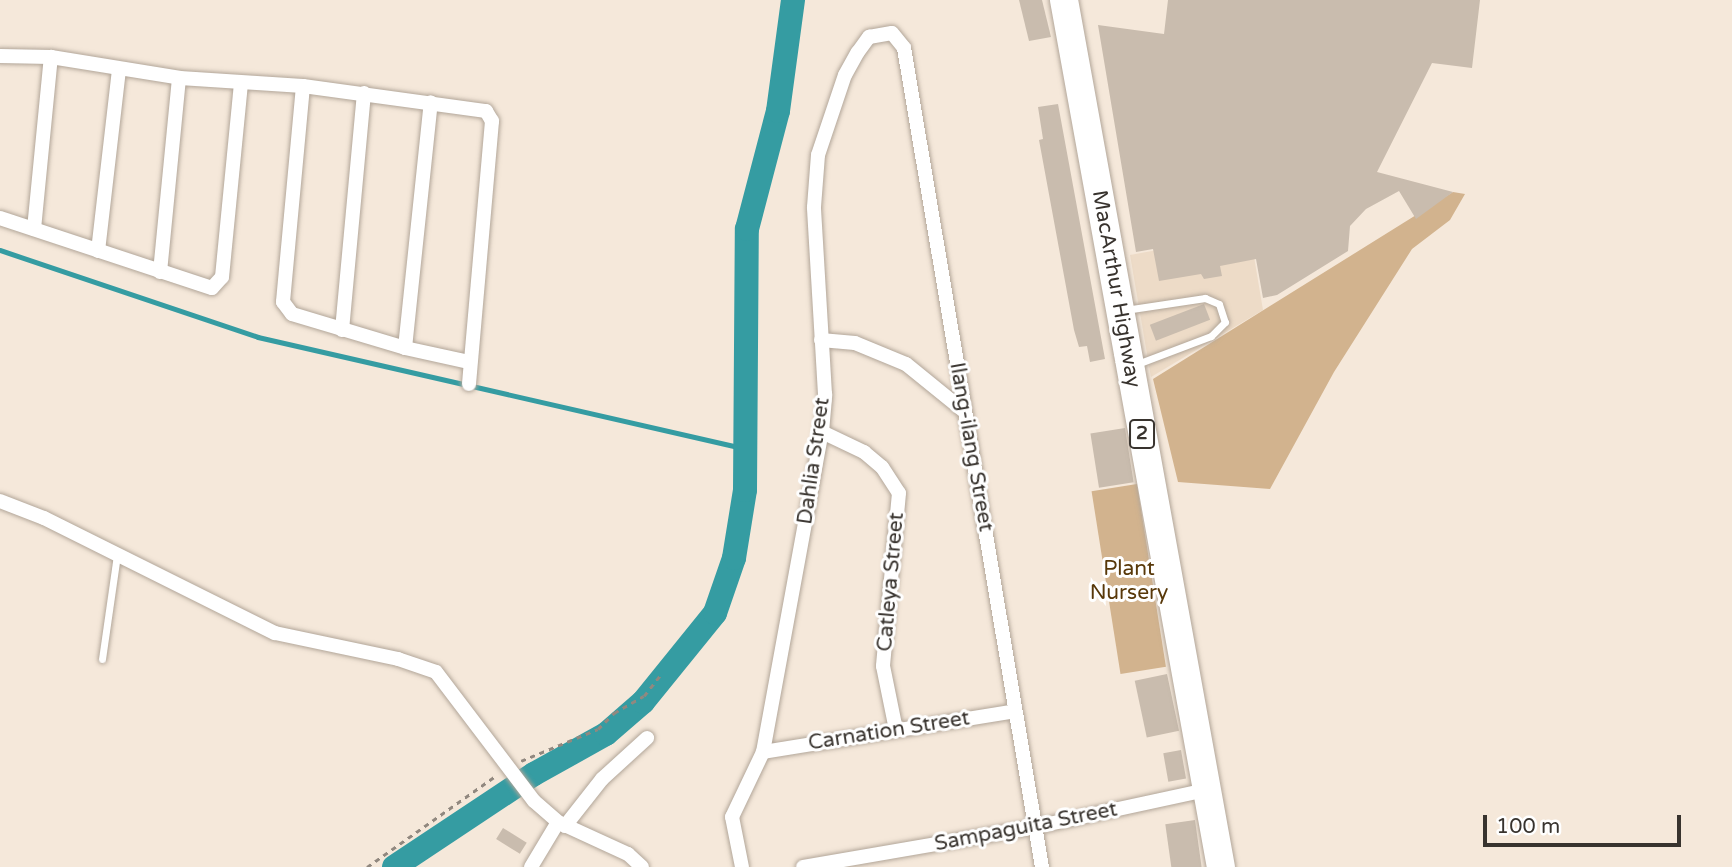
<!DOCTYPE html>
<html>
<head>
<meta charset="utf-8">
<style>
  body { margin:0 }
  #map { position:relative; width:1732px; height:867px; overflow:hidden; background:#f5e8da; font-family:"Varela Round",sans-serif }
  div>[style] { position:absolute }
  .built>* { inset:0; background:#eddbc7 }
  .green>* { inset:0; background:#d2b38e; transform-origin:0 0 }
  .stream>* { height:4.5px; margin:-2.25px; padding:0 2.25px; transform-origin:2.25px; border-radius:2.25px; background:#359ca2 }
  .river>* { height:24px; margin:-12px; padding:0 12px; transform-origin:12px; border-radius:12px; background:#359ca2 }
  .building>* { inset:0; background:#c9bcae; transform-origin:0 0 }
  .path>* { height:2.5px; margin-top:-1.25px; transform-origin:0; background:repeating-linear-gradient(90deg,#91887f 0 5px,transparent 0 10px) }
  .roads { filter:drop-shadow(0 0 2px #b2a699) drop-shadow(0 0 2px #b2a699) }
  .lane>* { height:7px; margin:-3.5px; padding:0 3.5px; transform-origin:3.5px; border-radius:3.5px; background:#fff }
  .street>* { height:14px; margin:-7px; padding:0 7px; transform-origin:7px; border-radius:7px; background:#fff }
  .highway>* { height:28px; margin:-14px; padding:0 14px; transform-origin:14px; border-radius:14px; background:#fff }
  span { translate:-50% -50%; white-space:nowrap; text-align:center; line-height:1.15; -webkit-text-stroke:6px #fff; paint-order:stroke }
  .shield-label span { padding:2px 5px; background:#fff; border:2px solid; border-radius:5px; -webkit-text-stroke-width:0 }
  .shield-label { font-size:19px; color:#38332e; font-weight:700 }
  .street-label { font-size:21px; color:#38332e }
  .park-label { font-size:21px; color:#583809 }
  .scale { position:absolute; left:1483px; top:815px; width:198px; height:32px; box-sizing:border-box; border:4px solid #38332e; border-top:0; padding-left:9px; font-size:21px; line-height:24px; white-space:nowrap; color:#38332e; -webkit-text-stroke:5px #fff; paint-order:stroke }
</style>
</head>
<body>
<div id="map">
  <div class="built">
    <i style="clip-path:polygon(1250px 233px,1263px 310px,1151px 377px,1130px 255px)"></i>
  </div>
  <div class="green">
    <i style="clip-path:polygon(1453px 192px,1465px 194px,1450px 220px,1412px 249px,1334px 372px,1270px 489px,1178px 482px,1153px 379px)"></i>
    <i style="left:1137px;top:484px;width:185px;height:46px;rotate:81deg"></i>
  </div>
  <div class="stream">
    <i style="left:0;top:250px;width:272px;rotate:18.6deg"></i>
    <i style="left:258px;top:337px;width:499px;rotate:12.9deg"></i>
  </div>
  <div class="river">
    <i style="left:394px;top:867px;width:168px;rotate:-33.6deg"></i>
    <i style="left:534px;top:774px;width:82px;rotate:-29.1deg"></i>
    <i style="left:606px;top:734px;width:49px;rotate:-40.9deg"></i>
    <i style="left:643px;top:702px;width:114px;rotate:-51deg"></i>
    <i style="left:715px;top:613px;width:58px;rotate:-70.9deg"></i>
    <i style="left:734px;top:558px;width:69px;rotate:-80.8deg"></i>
    <i style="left:745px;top:490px;width:261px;rotate:-89.6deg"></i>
    <i style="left:747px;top:229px;width:122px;rotate:-75.3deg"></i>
    <i style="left:778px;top:111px;width:112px;rotate:-82.3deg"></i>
  </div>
  <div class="building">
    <i style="clip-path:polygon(1019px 0,1042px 0,1051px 37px,1029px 41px)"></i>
    <i style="clip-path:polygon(1168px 0,1480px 0,1472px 68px,1432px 63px,1377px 172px,1453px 192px,1416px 219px,1399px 191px,1366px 209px,1350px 226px,1348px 251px,1277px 295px,1263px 298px,1256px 259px,1220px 266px,1222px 276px,1204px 279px,1201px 274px,1159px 281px,1153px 249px,1136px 252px,1098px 25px,1164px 34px)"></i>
    <i style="clip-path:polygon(1058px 104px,1105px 359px,1090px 362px,1087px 346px,1079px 347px,1074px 330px,1039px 140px,1043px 139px,1038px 107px)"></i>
    <i style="left:1204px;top:304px;width:17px;height:58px;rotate:69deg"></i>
    <i style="left:1125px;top:428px;width:55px;height:35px;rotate:81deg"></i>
    <i style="left:1167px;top:674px;width:58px;height:33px;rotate:78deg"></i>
    <i style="left:1181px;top:750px;width:29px;height:18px;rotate:80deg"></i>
    <i style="left:1195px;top:820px;width:48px;height:30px;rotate:82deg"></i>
    <i style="left:503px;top:828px;width:28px;height:13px;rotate:32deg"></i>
  </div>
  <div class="path">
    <i style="left:521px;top:761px;width:83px;rotate:-22.6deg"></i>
    <i style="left:598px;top:729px;width:23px;rotate:-45deg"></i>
    <i style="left:614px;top:713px;width:34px;rotate:-30deg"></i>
    <i style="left:644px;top:696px;width:28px;rotate:-52deg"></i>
    <i style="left:367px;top:867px;width:159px;rotate:-35.3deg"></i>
  </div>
  <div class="roads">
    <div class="lane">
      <i style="left:1125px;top:310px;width:81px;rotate:-8.5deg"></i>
      <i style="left:1205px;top:298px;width:15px;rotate:23deg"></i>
      <i style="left:1219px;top:304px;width:19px;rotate:72deg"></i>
      <i style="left:1225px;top:322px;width:20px;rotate:135deg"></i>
      <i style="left:1211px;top:336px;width:79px;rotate:159.3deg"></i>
      <i style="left:102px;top:659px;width:105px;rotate:-81.8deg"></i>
    </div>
    <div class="street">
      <i style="left:0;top:56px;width:51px;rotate:1.1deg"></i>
      <i style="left:51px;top:57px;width:131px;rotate:9.2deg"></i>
      <i style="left:180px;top:78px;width:123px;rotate:3.7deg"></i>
      <i style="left:303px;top:86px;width:185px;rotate:7.8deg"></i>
      <i style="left:486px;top:111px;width:12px;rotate:59deg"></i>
      <i style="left:492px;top:121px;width:264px;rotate:95deg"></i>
      <i style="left:303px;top:86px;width:217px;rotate:95.3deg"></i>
      <i style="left:283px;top:302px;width:15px;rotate:53deg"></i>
      <i style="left:292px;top:314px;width:118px;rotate:16.7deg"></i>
      <i style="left:405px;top:348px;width:66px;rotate:12.3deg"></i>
      <i style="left:0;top:218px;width:223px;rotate:18.3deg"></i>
      <i style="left:212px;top:288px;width:15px;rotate:-48deg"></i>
      <i style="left:222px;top:277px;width:194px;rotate:-84.4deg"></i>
      <i style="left:34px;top:229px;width:173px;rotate:-84.4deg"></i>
      <i style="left:98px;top:251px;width:183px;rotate:-83.4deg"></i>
      <i style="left:160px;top:272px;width:195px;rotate:-84.4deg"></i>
      <i style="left:342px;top:330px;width:238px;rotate:-84.7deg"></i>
      <i style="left:821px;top:340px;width:34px;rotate:5deg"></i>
      <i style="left:855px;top:343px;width:55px;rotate:22.4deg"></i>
      <i style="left:906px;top:364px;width:76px;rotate:39.1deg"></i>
      <i style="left:405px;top:348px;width:247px;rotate:-84deg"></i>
      <i style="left:822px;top:432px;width:47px;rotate:25.5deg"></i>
      <i style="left:864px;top:452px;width:23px;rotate:40deg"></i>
      <i style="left:882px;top:467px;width:31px;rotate:57deg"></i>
      <i style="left:899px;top:493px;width:174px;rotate:95.3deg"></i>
      <i style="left:883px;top:666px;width:65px;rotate:78.5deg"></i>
      <i style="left:0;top:501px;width:47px;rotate:21.1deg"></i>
      <i style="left:44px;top:518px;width:258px;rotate:26.5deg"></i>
      <i style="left:275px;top:633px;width:126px;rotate:11.9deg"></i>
      <i style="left:398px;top:659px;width:40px;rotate:18.9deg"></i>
      <i style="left:436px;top:672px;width:162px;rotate:52.8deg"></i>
      <i style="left:534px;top:801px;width:32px;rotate:41deg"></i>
      <i style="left:558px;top:822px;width:77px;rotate:24.6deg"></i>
      <i style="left:628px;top:854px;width:19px;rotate:43deg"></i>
      <i style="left:763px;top:752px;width:255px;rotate:-9.2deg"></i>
      <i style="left:565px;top:826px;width:60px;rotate:-51.8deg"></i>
      <i style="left:602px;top:779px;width:61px;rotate:-42.3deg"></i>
      <i style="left:531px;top:867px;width:52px;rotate:-59deg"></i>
      <i style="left:742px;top:867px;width:51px;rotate:-101.3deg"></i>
      <i style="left:732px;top:817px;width:72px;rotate:-64.5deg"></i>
      <i style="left:763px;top:752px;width:325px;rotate:-79.6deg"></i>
      <i style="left:822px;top:432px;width:38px;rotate:-85deg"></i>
      <i style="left:825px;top:394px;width:187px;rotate:-93.4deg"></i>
      <i style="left:814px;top:207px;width:52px;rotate:-85.6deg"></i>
      <i style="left:818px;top:155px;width:84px;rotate:-71.4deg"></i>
      <i style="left:845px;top:75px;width:26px;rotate:-61deg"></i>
      <i style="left:858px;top:52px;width:19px;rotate:-54deg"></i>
      <i style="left:869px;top:37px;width:23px;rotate:-10deg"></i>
      <i style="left:892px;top:33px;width:19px;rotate:51deg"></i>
      <i style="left:904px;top:48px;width:831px;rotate:80.44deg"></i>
      <i style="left:803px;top:867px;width:235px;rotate:-9.8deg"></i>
      <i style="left:1035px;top:827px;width:175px;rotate:-12.2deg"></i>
    </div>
    <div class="highway">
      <i style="left:1064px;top:0;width:881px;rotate:79.74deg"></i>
    </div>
  </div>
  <div class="shield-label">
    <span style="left:1142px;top:434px">2</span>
  </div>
  <div class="street-label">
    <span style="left:1116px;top:289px;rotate:80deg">MacArthur Highway</span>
    <span style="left:971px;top:447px;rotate:80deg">Ilang-ilang Street</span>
    <span style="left:814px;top:461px;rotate:-82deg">Dahlia Street</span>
    <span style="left:891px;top:582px;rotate:-85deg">Catleya Street</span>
    <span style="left:889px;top:731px;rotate:-9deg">Carnation Street</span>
    <span style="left:1026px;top:827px;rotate:-11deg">Sampaguita Street</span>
  </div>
  <div class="park-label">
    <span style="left:1129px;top:581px">Plant<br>Nursery</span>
  </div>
  <div class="scale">100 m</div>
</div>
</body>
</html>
